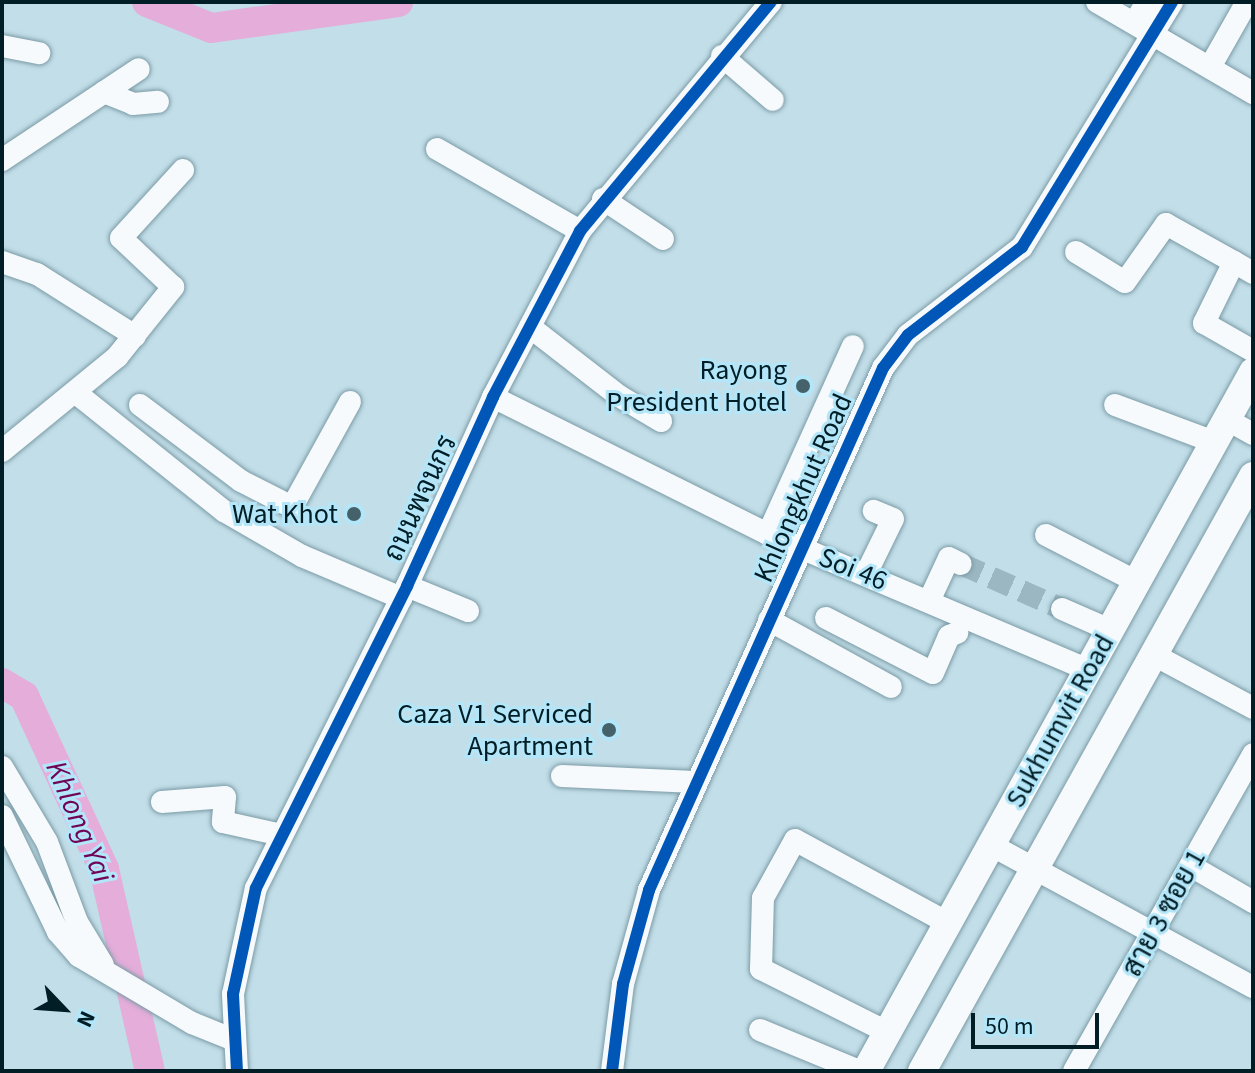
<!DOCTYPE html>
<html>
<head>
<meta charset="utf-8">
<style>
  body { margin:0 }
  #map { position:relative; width:1255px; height:1073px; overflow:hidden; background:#c2dee9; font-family:"Source Sans 3",Sarabun,sans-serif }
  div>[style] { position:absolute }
  .river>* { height:30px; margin:-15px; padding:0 15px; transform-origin:15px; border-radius:15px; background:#e4adda }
  .minor-tunnel>* { height:22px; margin-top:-11px; transform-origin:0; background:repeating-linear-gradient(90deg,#9bb7c2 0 22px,transparent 0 33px) }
  .roads { filter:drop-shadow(0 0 2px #7b9ba5) drop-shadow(0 0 2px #7b9ba5) }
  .minor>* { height:22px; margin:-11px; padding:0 11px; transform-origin:11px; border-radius:11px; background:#f6fafc }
  .major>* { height:28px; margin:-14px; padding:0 14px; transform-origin:14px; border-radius:14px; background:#f6fafc }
  .cycleway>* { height:12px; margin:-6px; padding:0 6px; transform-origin:6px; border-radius:6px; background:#0057b8 }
  .dots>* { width:22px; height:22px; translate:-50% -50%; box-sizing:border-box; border:4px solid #b3e6f8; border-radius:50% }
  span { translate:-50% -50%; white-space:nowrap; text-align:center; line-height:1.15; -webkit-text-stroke:6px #b3e6f8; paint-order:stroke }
  .poi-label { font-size:28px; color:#011d25 }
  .right { translate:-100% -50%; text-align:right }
  .street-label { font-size:28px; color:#011d25 }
  .water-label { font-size:30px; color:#700556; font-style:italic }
  .frame { position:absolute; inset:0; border:4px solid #011d25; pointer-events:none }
  .north { position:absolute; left:24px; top:969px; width:80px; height:80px; -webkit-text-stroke:6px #b3e6f8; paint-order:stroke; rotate:115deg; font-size:22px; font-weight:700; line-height:32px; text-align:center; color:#011d25 }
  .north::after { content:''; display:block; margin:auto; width:28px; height:36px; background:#011d25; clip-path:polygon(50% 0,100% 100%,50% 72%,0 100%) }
  .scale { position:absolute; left:971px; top:1013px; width:128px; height:36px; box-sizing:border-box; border:4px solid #011d25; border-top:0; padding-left:10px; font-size:24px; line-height:28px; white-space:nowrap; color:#011d25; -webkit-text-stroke:6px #b3e6f8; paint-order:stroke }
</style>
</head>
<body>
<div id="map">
  <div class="river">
    <i style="left:147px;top:2px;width:69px;rotate:22.1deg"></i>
    <i style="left:211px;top:28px;width:189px;rotate:-7.9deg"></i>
    <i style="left:2px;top:683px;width:26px;rotate:31deg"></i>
    <i style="left:24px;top:696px;width:191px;rotate:65.2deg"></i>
    <i style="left:104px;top:869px;width:207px;rotate:77.2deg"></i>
  </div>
  <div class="minor-tunnel">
    <i style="left:961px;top:564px;width:111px;rotate:24deg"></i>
  </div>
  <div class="roads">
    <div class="minor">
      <i style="left:1097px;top:2px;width:181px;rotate:30.3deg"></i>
      <i style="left:1134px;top:23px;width:25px;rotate:-58deg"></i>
      <i style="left:2px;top:46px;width:38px;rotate:11deg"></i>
      <i style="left:722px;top:56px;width:67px;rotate:40.8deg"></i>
      <i style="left:1210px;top:67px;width:75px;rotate:-60.4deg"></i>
      <i style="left:104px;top:92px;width:31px;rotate:22deg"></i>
      <i style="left:133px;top:104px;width:25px;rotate:-5deg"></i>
      <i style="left:437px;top:149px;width:165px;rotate:29.8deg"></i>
      <i style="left:2px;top:160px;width:164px;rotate:-33.6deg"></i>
      <i style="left:603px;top:199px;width:72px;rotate:33.7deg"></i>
      <i style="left:1076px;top:252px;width:57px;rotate:31.5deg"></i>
      <i style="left:1125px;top:282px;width:71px;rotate:-54.7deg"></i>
      <i style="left:1166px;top:224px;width:78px;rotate:29.2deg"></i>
      <i style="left:1234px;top:262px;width:68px;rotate:116.2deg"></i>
      <i style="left:1204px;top:323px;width:56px;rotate:29.7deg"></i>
      <i style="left:2px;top:262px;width:37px;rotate:19deg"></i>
      <i style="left:37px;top:274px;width:116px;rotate:32.3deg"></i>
      <i style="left:1234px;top:262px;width:22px;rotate:30deg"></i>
      <i style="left:530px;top:327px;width:113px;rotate:37.8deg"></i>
      <i style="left:619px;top:396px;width:49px;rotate:30.8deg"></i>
      <i style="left:76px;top:393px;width:189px;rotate:38.6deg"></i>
      <i style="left:224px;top:511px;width:90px;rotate:30deg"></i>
      <i style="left:302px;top:556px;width:108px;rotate:23deg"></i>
      <i style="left:493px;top:397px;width:307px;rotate:26.5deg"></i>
      <i style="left:768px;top:534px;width:348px;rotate:23deg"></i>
      <i style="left:140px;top:405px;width:126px;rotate:37deg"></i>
      <i style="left:241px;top:481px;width:57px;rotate:27deg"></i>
      <i style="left:292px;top:507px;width:120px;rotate:-61.1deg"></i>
      <i style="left:1115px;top:405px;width:106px;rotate:20.5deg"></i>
      <i style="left:1226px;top:419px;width:31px;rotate:29deg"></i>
      <i style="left:2px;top:451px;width:149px;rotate:-39.3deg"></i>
      <i style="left:117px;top:357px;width:90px;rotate:-51.3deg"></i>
      <i style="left:173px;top:287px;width:71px;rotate:-136.7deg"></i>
      <i style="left:121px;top:238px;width:92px;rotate:-47.6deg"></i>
      <i style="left:768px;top:534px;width:206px;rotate:-65.7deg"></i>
      <i style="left:1046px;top:535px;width:102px;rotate:27.3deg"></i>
      <i style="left:866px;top:574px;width:61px;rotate:-63.9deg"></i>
      <i style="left:893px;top:519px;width:21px;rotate:-157deg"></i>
      <i style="left:407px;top:586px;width:66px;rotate:22.3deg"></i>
      <i style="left:929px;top:601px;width:47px;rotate:-65.1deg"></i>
      <i style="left:949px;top:558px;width:13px;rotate:27deg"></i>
      <i style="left:1062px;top:609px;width:52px;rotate:23.6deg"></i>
      <i style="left:826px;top:618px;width:120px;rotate:27.2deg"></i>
      <i style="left:933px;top:673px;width:40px;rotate:-66.6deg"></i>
      <i style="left:949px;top:636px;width:9px;rotate:-21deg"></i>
      <i style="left:769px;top:620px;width:139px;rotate:28.8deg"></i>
      <i style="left:1156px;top:656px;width:110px;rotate:28.2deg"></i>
      <i style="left:2px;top:767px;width:87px;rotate:59deg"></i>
      <i style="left:47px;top:842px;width:85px;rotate:69.4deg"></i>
      <i style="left:77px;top:922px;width:50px;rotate:58.8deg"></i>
      <i style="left:562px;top:776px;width:133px;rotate:2.6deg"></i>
      <i style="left:162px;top:802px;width:63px;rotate:-4.5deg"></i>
      <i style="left:225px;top:797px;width:25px;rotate:95deg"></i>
      <i style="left:223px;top:822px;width:60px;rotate:12.4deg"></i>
      <i style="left:2px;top:816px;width:129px;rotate:64.2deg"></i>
      <i style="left:58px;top:932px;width:32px;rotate:49deg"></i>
      <i style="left:79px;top:956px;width:131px;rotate:30.7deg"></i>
      <i style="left:192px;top:1023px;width:45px;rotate:22deg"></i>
      <i style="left:991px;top:845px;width:298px;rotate:28.5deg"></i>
      <i style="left:1191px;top:866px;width:72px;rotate:30.1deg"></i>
      <i style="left:760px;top:1030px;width:107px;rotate:22.5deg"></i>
      <i style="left:887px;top:1032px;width:141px;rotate:-153.4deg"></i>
      <i style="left:761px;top:969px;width:71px;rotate:-88.4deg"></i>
      <i style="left:763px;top:898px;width:66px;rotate:-61.1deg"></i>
      <i style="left:795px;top:840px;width:174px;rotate:28.5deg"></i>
      <i style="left:237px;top:1071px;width:77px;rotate:-93deg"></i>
      <i style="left:233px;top:994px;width:108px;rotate:-77.8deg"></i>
      <i style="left:256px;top:888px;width:338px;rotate:-63.4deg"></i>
      <i style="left:407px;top:586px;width:208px;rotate:-65.5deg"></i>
      <i style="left:493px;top:397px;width:187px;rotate:-62.3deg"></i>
      <i style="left:580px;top:231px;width:298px;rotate:-50.2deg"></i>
      <i style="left:612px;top:1071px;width:88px;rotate:-82.8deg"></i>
      <i style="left:623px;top:984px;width:98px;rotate:-74.5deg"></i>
      <i style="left:649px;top:890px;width:572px;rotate:-65.85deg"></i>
      <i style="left:883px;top:368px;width:41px;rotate:-52.9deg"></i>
      <i style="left:908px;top:335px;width:144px;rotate:-37.7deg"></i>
      <i style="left:1022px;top:247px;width:287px;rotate:-58.5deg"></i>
      <i style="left:1074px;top:1071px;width:364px;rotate:-60.5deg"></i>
    </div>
    <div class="major">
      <i style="left:866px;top:1071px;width:799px;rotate:-61.03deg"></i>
      <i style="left:922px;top:1071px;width:681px;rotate:-60.91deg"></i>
    </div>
  </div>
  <div class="cycleway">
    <i style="left:237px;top:1071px;width:77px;rotate:-93deg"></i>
    <i style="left:233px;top:994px;width:108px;rotate:-77.8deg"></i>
    <i style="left:256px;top:888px;width:338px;rotate:-63.4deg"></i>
    <i style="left:407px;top:586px;width:208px;rotate:-65.5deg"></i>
    <i style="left:493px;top:397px;width:187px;rotate:-62.3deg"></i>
    <i style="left:580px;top:231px;width:298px;rotate:-50.2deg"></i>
    <i style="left:612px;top:1071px;width:88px;rotate:-82.8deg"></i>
    <i style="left:623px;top:984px;width:98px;rotate:-74.5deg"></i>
    <i style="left:649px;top:890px;width:572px;rotate:-65.85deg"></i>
    <i style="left:883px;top:368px;width:41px;rotate:-52.9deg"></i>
    <i style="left:908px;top:335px;width:144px;rotate:-37.7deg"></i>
    <i style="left:1022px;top:247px;width:287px;rotate:-58.5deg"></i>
  </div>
  <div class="dots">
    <i style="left:803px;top:386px;background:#45616a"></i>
    <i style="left:354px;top:514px;background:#45616a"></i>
    <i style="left:609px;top:730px;background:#45616a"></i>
  </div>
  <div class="poi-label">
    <span class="right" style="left:787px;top:386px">Rayong<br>President Hotel</span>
    <span class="right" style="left:338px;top:514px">Wat Khot</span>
    <span class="right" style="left:593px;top:730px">Caza V1 Serviced<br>Apartment</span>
  </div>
  <div class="street-label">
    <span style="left:803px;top:488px;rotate:-66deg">Khlongkhut Road</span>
    <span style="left:420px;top:498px;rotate:-65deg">ถนนพจนกร</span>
    <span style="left:853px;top:569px;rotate:22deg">Soi 46</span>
    <span style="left:1060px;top:721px;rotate:-61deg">Sukhumvit Road</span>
    <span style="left:1164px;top:913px;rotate:-61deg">สาย 3 ซอย 1</span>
  </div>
  <div class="water-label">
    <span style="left:79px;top:822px;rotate:67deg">Khlong Yai</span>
  </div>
  <div class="frame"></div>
  <div class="north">N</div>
  <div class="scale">50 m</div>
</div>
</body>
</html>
